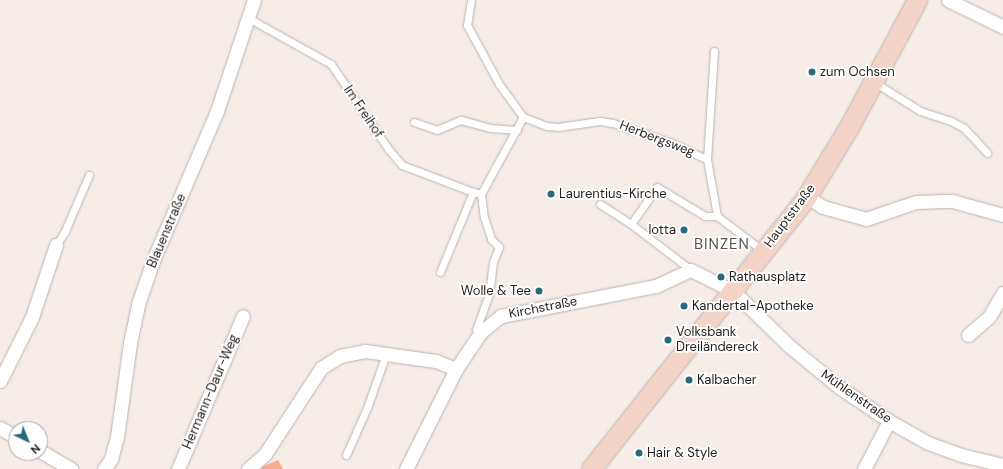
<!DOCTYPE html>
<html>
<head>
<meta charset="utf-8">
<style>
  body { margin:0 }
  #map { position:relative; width:1003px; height:469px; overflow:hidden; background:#f6ece8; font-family:"DM Sans",sans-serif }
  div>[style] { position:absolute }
  .green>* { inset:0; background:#faab8d }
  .roads { filter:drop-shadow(0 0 1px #bcb3af) drop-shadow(0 0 1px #bcb3af) }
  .service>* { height:7px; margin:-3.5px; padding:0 3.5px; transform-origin:3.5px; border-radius:3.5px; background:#fff }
  .minor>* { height:13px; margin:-6.5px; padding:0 6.5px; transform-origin:6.5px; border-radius:6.5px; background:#fff }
  .secondary>* { height:19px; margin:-9.5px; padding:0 9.5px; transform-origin:9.5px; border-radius:9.5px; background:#f4d4c7 }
  .dots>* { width:11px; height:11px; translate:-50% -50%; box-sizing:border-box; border:2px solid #fff; border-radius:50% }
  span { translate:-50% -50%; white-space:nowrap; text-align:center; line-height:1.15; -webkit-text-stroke:3.5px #fff; paint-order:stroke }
  .poi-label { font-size:13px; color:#221e1d }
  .left { translate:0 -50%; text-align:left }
  .right { translate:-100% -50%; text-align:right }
  .street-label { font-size:13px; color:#221e1d }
  .quarter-label { font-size:15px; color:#5b5350; letter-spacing:1px }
  .north { position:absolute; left:8px; top:421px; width:40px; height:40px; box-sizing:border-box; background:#fff; border:1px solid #a7a5a5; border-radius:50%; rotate:137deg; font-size:11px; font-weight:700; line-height:16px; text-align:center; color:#221e1d }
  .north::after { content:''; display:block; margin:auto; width:14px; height:18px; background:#28697d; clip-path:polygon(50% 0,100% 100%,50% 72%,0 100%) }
</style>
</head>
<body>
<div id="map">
  <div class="green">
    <i style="clip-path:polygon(278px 460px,283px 469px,260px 469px,264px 466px)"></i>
  </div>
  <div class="roads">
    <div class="service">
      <i style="left:471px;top:0;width:25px;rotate:99deg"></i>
      <i style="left:467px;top:25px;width:67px;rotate:61.5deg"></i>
      <i style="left:499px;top:84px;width:41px;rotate:54deg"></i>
      <i style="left:250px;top:19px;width:93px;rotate:29.1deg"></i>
      <i style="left:331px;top:64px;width:104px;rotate:56deg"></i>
      <i style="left:389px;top:150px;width:20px;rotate:49deg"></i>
      <i style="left:402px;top:165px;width:76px;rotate:20.8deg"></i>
      <i style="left:473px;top:192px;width:8px;rotate:14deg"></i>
      <i style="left:481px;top:194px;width:88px;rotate:-61.4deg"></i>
      <i style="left:714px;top:51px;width:108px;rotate:93.7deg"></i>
      <i style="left:707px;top:159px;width:58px;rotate:80deg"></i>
      <i style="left:717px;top:216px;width:58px;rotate:37.3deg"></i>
      <i style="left:874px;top:82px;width:54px;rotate:32.2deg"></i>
      <i style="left:920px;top:111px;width:33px;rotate:18deg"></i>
      <i style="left:951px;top:121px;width:15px;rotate:28deg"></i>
      <i style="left:964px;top:128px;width:34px;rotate:47deg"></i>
      <i style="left:523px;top:117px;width:26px;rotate:21deg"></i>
      <i style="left:547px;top:126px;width:11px;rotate:5deg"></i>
      <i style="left:558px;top:127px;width:42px;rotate:-8.1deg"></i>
      <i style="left:600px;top:121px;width:13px;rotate:9deg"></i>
      <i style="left:613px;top:123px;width:62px;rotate:18.7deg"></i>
      <i style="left:672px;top:143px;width:38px;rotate:25deg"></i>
      <i style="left:414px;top:122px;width:24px;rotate:19deg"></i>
      <i style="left:437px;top:130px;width:26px;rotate:-23deg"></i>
      <i style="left:461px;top:120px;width:30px;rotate:15deg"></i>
      <i style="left:490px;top:128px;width:27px;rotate:4deg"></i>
      <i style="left:481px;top:194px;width:23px;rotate:83deg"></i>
      <i style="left:484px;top:217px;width:23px;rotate:72deg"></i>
      <i style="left:491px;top:239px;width:11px;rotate:45deg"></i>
      <i style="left:499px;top:247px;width:16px;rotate:112deg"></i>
      <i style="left:493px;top:262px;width:32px;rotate:97deg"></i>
      <i style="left:489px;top:294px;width:37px;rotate:110deg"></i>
      <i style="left:476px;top:329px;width:6px;rotate:31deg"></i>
      <i style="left:600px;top:204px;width:37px;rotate:33deg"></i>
      <i style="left:56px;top:245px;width:17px;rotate:-57deg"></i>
      <i style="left:65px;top:231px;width:61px;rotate:-66.8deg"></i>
      <i style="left:691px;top:270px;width:76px;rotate:-142.5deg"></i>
      <i style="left:631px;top:224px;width:45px;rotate:-54.9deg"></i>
      <i style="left:657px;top:187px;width:56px;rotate:31.1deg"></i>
      <i style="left:705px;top:216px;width:12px"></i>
      <i style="left:440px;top:272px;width:87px;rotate:-67.6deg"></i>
      <i style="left:346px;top:455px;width:51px;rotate:-65.9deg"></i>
      <i style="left:367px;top:408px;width:57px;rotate:-70.6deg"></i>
    </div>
    <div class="minor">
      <i style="left:948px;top:0;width:61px;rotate:26.1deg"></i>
      <i style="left:807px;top:196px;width:19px;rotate:35deg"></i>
      <i style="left:823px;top:207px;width:45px;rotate:15.6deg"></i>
      <i style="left:866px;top:219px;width:53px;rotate:-18.8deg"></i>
      <i style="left:916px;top:202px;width:36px;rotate:-2deg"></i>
      <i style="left:952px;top:201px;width:53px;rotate:15.4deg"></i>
      <i style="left:968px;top:335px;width:28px;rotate:-41deg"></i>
      <i style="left:989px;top:317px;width:28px;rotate:-60deg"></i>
      <i style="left:0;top:381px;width:72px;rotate:-63.4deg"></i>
      <i style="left:32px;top:317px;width:76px;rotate:-71.6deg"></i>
      <i style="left:0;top:428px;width:18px;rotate:29deg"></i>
      <i style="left:40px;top:451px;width:36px;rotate:30deg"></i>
      <i style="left:104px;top:469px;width:12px;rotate:-55deg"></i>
      <i style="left:111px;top:459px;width:23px;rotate:-75deg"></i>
      <i style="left:117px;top:437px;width:95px;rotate:-82.1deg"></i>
      <i style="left:130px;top:343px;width:40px;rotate:-78deg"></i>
      <i style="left:138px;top:304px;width:49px;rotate:-70.8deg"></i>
      <i style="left:154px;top:258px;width:160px;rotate:-66.8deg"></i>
      <i style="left:217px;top:111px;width:117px;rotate:-71.6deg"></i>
      <i style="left:178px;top:469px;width:166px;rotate:-67deg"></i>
      <i style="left:248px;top:469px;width:23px;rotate:-41deg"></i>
      <i style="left:265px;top:454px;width:103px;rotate:-56.9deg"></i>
      <i style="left:321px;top:368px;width:22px;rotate:-32deg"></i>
      <i style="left:340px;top:356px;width:25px;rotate:-11deg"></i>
      <i style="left:365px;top:351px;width:21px;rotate:8deg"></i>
      <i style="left:386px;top:354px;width:50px;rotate:8deg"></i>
      <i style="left:436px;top:361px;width:22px;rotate:22deg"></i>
      <i style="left:406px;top:469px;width:112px;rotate:-63.4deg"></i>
      <i style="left:456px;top:369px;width:45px;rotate:-56deg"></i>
      <i style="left:481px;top:332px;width:26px;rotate:-39deg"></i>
      <i style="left:501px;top:316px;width:158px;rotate:-11deg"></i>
      <i style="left:656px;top:286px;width:38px;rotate:-25deg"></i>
      <i style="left:691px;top:270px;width:47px;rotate:26.6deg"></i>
      <i style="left:733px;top:291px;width:77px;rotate:44.5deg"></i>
      <i style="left:788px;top:345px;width:66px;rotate:39.5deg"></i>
      <i style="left:839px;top:387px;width:60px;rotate:34.2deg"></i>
      <i style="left:889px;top:421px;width:45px;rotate:29.4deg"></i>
      <i style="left:928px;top:443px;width:35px;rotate:20deg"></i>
      <i style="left:961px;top:455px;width:43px;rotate:13.4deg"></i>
      <i style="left:864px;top:469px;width:54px;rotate:-62.5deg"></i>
    </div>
    <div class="secondary">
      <i style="left:591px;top:469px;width:348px;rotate:-51.6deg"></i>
      <i style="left:807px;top:196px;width:81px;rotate:-58.7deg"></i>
      <i style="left:849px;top:127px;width:144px;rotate:-61.8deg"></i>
    </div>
  </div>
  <div class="dots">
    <i style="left:812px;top:72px;background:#28697d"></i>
    <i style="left:551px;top:194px;background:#28697d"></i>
    <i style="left:684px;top:230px;background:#28697d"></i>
    <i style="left:721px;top:277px;background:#28697d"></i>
    <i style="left:539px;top:291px;background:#28697d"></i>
    <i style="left:684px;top:306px;background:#28697d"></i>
    <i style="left:668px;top:340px;background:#28697d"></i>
    <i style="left:689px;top:380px;background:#28697d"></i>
    <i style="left:639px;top:453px;background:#28697d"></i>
  </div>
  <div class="poi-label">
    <span class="left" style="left:820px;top:72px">zum Ochsen</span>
    <span class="left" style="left:559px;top:194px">Laurentius-Kirche</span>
    <span class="right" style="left:676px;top:230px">lotta</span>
    <span class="left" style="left:729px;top:277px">Rathausplatz</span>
    <span class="right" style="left:531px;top:291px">Wolle &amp; Tee</span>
    <span class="left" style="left:692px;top:306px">Kandertal-Apotheke</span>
    <span class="left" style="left:676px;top:340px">Volksbank<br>Dreiländereck</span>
    <span class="left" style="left:697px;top:380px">Kalbacher</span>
    <span class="left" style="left:647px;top:453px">Hair &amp; Style</span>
  </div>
  <div class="street-label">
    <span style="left:363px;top:112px;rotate:56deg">Im Freihof</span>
    <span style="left:657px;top:139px;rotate:21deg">Herbergsweg</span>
    <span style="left:790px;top:216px;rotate:-53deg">Hauptstraße</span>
    <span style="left:167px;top:231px;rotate:-67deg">Blauenstraße</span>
    <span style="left:543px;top:308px;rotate:-11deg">Kirchstraße</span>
    <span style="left:211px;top:392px;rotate:-67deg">Hermann-Daur-Weg</span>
    <span style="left:856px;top:397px;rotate:35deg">Mühlenstraße</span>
  </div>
  <div class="quarter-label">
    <span style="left:722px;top:245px">BINZEN</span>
  </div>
  <div class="north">N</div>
</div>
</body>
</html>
